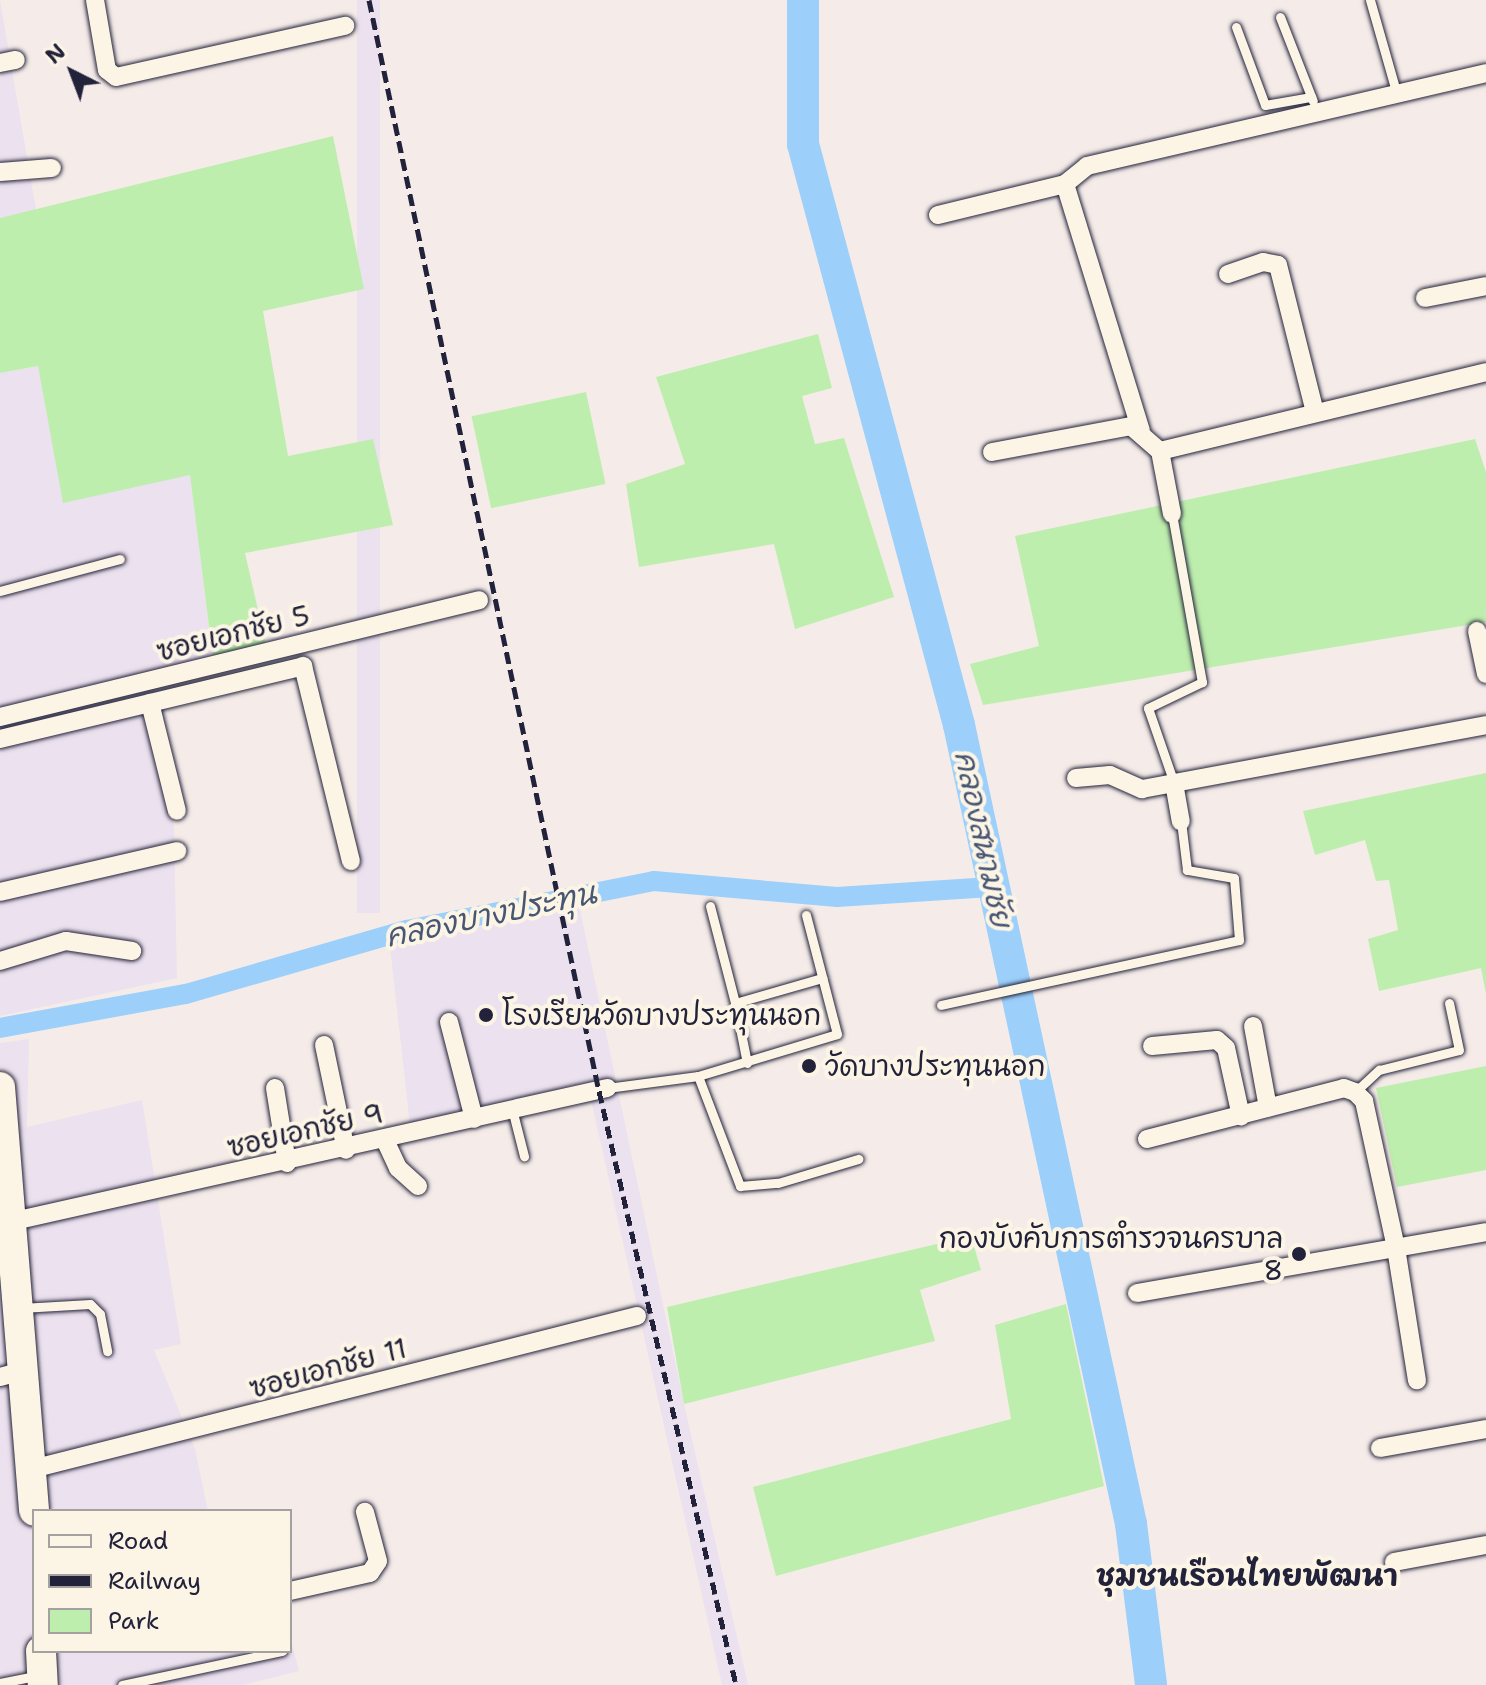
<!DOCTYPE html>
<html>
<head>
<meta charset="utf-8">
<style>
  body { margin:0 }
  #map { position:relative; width:1486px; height:1685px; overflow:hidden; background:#f5ece9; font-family:"Shantell Sans","Playpen Sans Thai",sans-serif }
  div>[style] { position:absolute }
  .built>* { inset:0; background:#ece1ee; transform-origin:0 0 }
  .green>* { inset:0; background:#beeead; transform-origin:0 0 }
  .canal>* { height:20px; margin:-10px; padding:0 10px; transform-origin:10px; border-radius:10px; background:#9cd0fa }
  .river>* { height:32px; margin:-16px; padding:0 16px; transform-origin:16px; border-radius:16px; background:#9cd0fa }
  .roads { filter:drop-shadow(0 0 2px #22223b) drop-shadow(0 0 2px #22223b) }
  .lane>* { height:9px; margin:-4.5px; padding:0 4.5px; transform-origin:4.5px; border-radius:4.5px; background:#fcf5e5 }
  .street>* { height:18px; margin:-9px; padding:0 9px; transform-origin:9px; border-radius:9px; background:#fcf5e5 }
  .primary>* { height:30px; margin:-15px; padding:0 15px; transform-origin:15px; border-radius:15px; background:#fcf5e5 }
  .rail>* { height:5px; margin-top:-2.5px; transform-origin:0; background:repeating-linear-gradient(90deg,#22223b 0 12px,transparent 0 18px) }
  .dots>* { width:22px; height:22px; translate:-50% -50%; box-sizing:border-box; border:4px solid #fcf5e5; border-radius:50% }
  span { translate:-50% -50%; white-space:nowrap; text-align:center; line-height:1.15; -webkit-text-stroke:8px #fcf5e5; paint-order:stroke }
  .street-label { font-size:28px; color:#22223b }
  .poi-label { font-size:28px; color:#22223b }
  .left { translate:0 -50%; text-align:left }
  .right { translate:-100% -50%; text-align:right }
  .water-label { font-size:30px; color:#475674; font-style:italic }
  .neighbourhood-label { font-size:30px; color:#22223b; font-weight:700 }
  .legend { position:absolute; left:32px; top:1509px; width:260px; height:144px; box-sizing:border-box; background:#fcf5e5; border:2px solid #a5a1a1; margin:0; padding:10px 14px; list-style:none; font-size:24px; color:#22223b }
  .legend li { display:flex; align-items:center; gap:16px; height:40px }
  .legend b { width:40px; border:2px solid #a5a1a1 }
  .north { position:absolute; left:32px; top:32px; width:80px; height:80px; -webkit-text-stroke:6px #fcf5e5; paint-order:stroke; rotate:318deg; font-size:22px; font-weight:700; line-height:32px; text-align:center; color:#22223b }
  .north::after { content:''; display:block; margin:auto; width:28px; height:36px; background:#22223b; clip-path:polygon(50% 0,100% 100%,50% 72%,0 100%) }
</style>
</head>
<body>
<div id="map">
  <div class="built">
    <i style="clip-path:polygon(0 0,36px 210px,0 218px)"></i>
    <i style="left:357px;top:0;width:23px;height:913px"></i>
    <i style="clip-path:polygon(38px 366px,190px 475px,213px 658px,150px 674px,174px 829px,177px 978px,0 1016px,0 373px)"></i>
    <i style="clip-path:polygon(579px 905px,684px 1404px,748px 1685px,722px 1685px,587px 1082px,410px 1125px,390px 947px)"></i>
    <i style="clip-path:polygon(29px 1039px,27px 1127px,142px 1100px,181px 1344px,154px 1350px,195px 1449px,208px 1511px,34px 1511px,34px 1651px,290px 1651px,290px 1638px,299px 1671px,243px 1685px,0 1685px,0 1043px)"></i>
  </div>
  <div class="green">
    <i style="clip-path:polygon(333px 136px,364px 289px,263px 311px,288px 456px,373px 439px,393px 525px,245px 553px,267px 649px,213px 658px,190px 475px,63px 503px,38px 366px,0 373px,0 218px)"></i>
    <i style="clip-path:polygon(818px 334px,832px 388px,802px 396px,815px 444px,844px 438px,894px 597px,795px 629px,774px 544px,639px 567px,626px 484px,685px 464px,656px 377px)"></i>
    <i style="left:586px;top:392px;width:94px;height:117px;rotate:78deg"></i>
    <i style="clip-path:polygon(1475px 439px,1486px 472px,1486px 622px,983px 705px,970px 664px,1039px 646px,1015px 536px)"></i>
    <i style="clip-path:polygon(1486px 773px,1486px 994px,1481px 968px,1379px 991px,1368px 939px,1398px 930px,1389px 880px,1376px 881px,1365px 840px,1315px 855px,1303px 811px)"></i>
    <i style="clip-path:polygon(1486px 1066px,1486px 1170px,1397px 1187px,1376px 1088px)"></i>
    <i style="clip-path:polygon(971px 1236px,981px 1270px,920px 1290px,935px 1341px,684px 1404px,667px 1307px)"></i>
    <i style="clip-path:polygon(1066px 1304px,1104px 1486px,776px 1576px,753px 1487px,1011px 1419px,995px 1325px)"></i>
  </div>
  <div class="canal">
    <i style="left:0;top:1028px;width:189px;rotate:-10.4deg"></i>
    <i style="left:186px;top:994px;width:230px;rotate:-16.2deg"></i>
    <i style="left:407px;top:930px;width:252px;rotate:-11.2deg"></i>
    <i style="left:654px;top:881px;width:184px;rotate:5deg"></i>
    <i style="left:837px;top:897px;width:154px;rotate:-3.7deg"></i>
  </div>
  <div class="river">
    <i style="left:803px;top:0;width:144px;rotate:90deg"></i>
    <i style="left:803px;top:144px;width:602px;rotate:74.97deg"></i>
    <i style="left:959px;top:725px;width:817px;rotate:77.85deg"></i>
    <i style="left:1131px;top:1524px;width:162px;rotate:82.9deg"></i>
  </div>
  <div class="roads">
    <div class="lane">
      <i style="left:1370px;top:0;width:99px;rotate:74.1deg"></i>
      <i style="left:1280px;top:17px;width:90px;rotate:68.6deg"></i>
      <i style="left:1236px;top:27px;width:83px;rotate:69.6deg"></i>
      <i style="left:1265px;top:105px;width:47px;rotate:-9.9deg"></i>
      <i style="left:1172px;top:514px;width:171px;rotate:79.9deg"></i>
      <i style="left:1202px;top:682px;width:60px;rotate:154.3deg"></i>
      <i style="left:1148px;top:708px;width:79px;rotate:70.9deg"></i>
      <i style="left:0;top:591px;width:124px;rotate:-14.9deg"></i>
      <i style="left:710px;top:906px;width:100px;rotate:75.5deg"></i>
      <i style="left:941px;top:1005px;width:305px;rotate:-12.3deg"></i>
      <i style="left:1239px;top:940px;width:62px;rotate:-94.6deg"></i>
      <i style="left:1234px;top:878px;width:48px;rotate:-170.3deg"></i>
      <i style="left:1187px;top:870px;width:49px;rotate:-97deg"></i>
      <i style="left:747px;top:1063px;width:61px;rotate:-101.3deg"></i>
      <i style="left:735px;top:1003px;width:91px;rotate:-16deg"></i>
      <i style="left:698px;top:1076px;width:118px;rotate:69.1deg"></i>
      <i style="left:740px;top:1186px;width:38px;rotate:-5deg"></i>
      <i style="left:778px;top:1183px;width:84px;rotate:-16.7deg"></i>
      <i style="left:607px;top:1088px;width:92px;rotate:-7.5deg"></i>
      <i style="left:698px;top:1076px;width:145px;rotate:-16.8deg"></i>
      <i style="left:837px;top:1034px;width:123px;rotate:-104.6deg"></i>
      <i style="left:1355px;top:1092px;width:33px;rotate:-43deg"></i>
      <i style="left:1379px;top:1070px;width:82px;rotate:-14deg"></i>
      <i style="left:1459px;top:1050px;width:48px;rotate:-102deg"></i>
      <i style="left:512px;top:1109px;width:49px;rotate:75.7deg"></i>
      <i style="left:21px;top:1308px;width:69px;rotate:-3.3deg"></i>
      <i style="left:90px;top:1304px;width:14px;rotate:45deg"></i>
      <i style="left:100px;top:1314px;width:38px;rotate:79deg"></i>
      <i style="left:0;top:1683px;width:41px;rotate:-11.3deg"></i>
      <i style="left:122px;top:1685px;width:164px;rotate:-12deg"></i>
    </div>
    <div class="street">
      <i style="left:95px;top:0;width:71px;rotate:80.3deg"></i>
      <i style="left:107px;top:70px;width:11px;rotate:38deg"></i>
      <i style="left:116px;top:77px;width:235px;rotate:-12.6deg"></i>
      <i style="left:0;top:63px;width:16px;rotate:-11deg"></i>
      <i style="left:0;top:172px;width:52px;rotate:-4.4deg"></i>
      <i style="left:1065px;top:184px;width:258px;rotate:72.9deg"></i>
      <i style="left:938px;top:215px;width:131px;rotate:-13.7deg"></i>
      <i style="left:1065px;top:184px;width:28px;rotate:-39deg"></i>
      <i style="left:1087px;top:166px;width:410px;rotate:-13.1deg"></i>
      <i style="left:1228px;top:274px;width:37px;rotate:-19deg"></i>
      <i style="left:1263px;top:262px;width:15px;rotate:11deg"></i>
      <i style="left:1278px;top:265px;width:147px;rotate:75.9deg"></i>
      <i style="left:1425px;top:298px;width:62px;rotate:-11.1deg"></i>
      <i style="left:1160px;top:451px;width:64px;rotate:79.2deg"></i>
      <i style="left:992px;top:452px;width:141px;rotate:-10.6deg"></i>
      <i style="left:1131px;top:426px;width:38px;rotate:41deg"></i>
      <i style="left:1160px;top:451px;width:335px;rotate:-13.6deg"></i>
      <i style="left:1477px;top:631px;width:44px;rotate:78.2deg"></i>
      <i style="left:150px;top:703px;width:111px;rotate:76deg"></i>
      <i style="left:0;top:717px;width:493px;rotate:-13.7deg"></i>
      <i style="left:0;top:739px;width:312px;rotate:-13.5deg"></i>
      <i style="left:303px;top:666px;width:201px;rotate:76.2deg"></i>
      <i style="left:1076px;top:778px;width:34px;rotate:-5deg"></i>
      <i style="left:1110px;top:775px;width:35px;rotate:24deg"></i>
      <i style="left:1142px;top:789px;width:350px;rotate:-10.5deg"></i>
      <i style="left:1174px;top:783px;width:39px;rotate:80deg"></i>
      <i style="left:0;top:892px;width:182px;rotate:-13deg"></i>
      <i style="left:0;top:961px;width:69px;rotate:-16.9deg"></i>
      <i style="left:66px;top:941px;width:67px;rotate:8.6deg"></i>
      <i style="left:449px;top:1022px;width:100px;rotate:75.5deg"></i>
      <i style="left:1253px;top:1026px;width:83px;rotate:79.6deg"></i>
      <i style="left:324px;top:1045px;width:107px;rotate:78.2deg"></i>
      <i style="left:1152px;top:1046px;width:65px;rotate:-5.3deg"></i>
      <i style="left:1217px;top:1040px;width:12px;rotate:42deg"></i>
      <i style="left:1226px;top:1048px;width:70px;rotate:77.6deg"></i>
      <i style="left:275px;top:1088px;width:76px;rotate:80.9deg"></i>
      <i style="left:1147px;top:1139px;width:203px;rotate:-14.5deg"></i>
      <i style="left:1344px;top:1088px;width:12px;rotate:20deg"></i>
      <i style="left:1355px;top:1092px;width:13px;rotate:45deg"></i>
      <i style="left:1364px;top:1101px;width:150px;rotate:77.7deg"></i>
      <i style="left:1396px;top:1248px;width:134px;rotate:81deg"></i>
      <i style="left:385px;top:1140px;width:31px;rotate:65deg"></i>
      <i style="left:398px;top:1168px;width:27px;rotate:42deg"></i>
      <i style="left:14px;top:1221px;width:608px;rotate:-12.64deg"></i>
      <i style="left:1137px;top:1293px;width:354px;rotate:-9.9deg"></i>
      <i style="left:0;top:1377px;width:27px;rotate:-15deg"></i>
      <i style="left:1380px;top:1448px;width:108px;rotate:-10.2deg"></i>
      <i style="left:32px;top:1469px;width:624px;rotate:-14.19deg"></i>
      <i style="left:1394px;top:1562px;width:94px;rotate:-10.5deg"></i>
      <i style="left:290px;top:1591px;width:82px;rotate:-12.7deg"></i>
      <i style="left:370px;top:1573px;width:14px;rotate:-56deg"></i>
      <i style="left:378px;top:1561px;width:51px;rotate:-104.9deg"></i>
    </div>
    <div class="primary">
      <i style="left:0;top:1087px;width:425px;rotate:85.4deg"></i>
      <i style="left:41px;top:1651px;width:34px;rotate:87deg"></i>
    </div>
  </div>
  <div class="rail">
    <i style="left:369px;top:0;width:1115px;rotate:78.1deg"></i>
    <i style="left:599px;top:1091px;width:610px;rotate:77.01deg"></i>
  </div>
  <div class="dots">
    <i style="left:486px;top:1015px;background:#22223b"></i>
    <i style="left:809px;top:1066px;background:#22223b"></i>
    <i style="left:1299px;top:1254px;background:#22223b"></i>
  </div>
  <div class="street-label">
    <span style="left:233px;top:633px;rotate:-14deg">ซอยเอกชัย 5</span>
    <span style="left:305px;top:1130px;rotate:-13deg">ซอยเอกชัย 9</span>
    <span style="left:328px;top:1368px;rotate:-15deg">ซอยเอกชัย 11</span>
  </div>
  <div class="poi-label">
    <span class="left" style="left:502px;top:1015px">โรงเรียนวัดบางประทุนนอก</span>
    <span class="left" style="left:825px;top:1066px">วัดบางประทุนนอก</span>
    <span class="right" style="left:1283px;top:1254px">กองบังคับการตำรวจนครบาล<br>8</span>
  </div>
  <div class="water-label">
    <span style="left:983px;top:839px;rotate:78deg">คลองสนามชัย</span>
    <span style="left:491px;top:915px;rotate:-12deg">คลองบางประทุน</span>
  </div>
  <div class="neighbourhood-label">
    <span style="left:1247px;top:1576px">ชุมชนเรือนไทยพัฒนา</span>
  </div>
  <ul class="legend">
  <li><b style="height:10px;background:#fcf5e5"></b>Road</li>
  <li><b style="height:10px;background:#22223b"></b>Railway</li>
  <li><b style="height:22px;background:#beeead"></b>Park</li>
  </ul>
  <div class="north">N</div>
</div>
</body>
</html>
